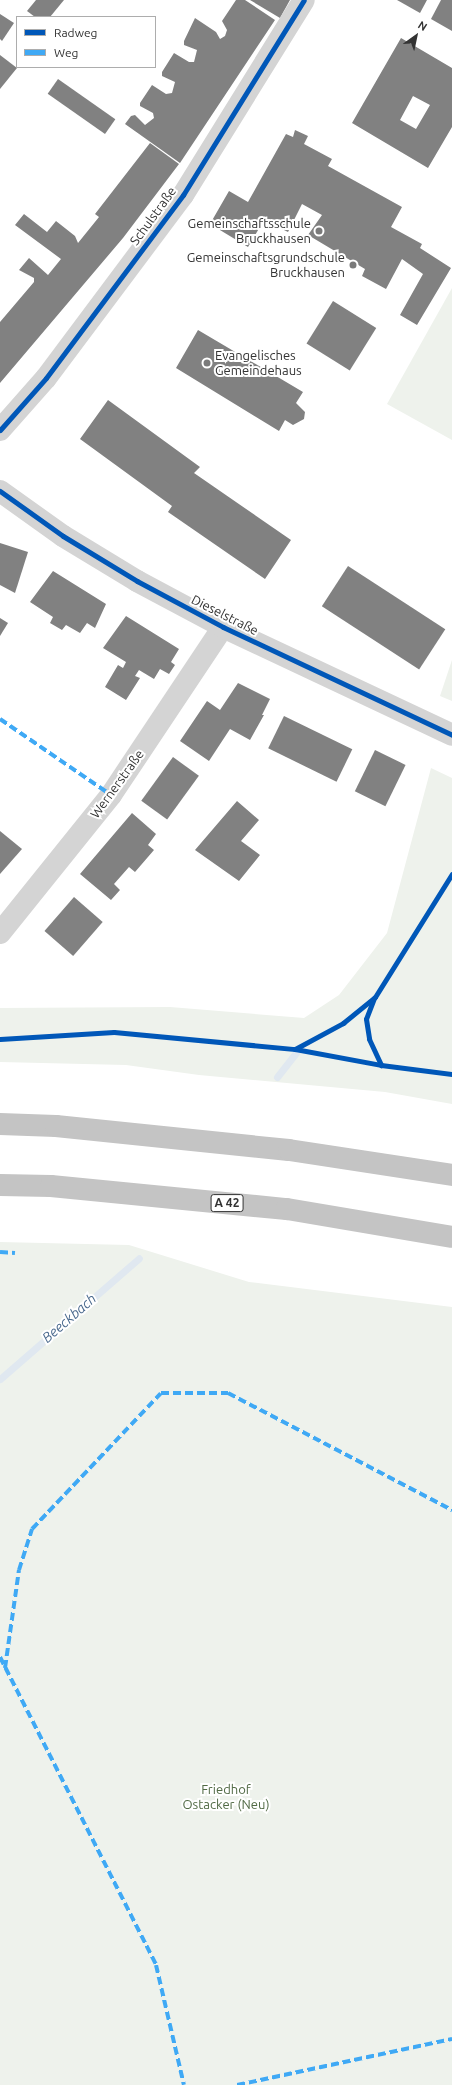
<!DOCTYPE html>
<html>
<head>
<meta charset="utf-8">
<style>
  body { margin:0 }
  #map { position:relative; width:452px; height:2085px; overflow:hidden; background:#fff; font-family:Ubuntu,sans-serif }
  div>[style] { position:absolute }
  .green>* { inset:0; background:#eef2ec }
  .stream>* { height:7px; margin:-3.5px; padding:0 3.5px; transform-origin:3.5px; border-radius:3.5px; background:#e0e8f0 }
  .building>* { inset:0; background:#818181; transform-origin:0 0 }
  .minor>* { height:22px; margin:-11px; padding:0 11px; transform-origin:11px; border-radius:11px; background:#d4d4d4 }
  .tertiary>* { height:22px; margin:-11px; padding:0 11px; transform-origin:11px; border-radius:11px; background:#d4d4d4 }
  .motorway>* { height:22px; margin:-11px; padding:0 11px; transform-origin:11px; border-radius:11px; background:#c4c4c4 }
  .quiet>* { height:4px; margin-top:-2px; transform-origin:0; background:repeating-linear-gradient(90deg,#3fa9f5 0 8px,transparent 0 12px) }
  .cycleway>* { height:5px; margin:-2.5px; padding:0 2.5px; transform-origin:2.5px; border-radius:2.5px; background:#0057b8 }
  .dots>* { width:11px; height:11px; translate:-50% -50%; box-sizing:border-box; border:2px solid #fff; border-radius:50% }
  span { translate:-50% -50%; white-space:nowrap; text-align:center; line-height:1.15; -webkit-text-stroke:4px #fff; paint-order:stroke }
  .shield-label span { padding:1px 3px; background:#fff; border:1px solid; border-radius:3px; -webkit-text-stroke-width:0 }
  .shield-label { font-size:12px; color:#333; font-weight:700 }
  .street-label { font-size:13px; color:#333 }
  .poi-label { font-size:13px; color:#333 }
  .right { translate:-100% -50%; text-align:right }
  .left { translate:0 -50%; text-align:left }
  .park-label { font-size:13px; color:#516a45 }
  .water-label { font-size:14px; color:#49698d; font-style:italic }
  .legend { position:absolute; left:16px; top:16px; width:140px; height:52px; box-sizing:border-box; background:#fff; border:1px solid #adadad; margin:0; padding:5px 7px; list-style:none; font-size:12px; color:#333 }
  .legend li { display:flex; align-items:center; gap:8px; height:20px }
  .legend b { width:20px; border:1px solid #adadad }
  .north { position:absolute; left:396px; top:16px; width:40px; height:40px; -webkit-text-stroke:3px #fff; paint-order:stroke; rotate:33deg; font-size:11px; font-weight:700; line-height:16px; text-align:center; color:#333 }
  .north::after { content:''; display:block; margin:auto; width:14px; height:18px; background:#333; clip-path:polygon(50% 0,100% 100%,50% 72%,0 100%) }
</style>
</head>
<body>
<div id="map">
  <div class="green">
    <i style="clip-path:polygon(452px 288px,452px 440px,387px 404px)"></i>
    <i style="clip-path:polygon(452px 660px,452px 701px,440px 696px)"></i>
    <i style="clip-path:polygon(431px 768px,452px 778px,452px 1104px,385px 1092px,199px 1075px,126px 1065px,0 1062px,0 1008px,170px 1007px,304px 1018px,339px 995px,387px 933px)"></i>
    <i style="clip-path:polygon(0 1242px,129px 1245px,249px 1282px,452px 1307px,452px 2085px,0 2085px)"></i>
  </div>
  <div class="stream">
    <i style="left:277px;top:1077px;width:33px;rotate:-52deg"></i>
    <i style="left:0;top:1379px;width:184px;rotate:-41deg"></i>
  </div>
  <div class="building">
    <i style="clip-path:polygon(36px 0,64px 0,50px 17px,35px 17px,27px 11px)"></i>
    <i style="clip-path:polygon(236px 0,245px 0,275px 20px,180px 163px,125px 124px,131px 116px,135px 115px,145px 125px,154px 118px,153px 113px,140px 106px,140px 103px,152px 85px,166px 94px,172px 93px,175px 82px,162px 76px,162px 72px,174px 53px,189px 62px,194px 62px,197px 50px,184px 45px,184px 41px,195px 18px,216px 32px,220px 39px,225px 36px,227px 30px,222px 21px)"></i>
    <i style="clip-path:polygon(250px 0,290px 0,280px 18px)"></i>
    <i style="clip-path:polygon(397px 0,427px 0,420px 13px)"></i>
    <i style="clip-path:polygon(441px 0,452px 0,452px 31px,431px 19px)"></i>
    <i style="clip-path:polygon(0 14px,14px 23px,2px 41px,0 39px)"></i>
    <i style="clip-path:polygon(evenodd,401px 38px,452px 68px,452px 127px,428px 168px,352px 123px,401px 38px,413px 96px,430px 105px,416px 129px,400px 120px,413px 96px)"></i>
    <i style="clip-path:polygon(0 55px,17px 68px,0 89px)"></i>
    <i style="left:58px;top:79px;width:70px;height:18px;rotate:35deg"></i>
    <i style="clip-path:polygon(295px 130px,308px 136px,304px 144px,332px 159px,328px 166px,402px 207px,391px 227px,422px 244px,420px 248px,451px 268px,417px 325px,400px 315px,423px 274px,402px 259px,386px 289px,362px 276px,365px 269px,308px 235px,322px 215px,302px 204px,288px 232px,264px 220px,248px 247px,210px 224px,229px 191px,248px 202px,286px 134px,293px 137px)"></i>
    <i style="clip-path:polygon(150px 143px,179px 164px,123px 238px,0 383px,0 322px,34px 282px,34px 278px,19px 270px,29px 258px,48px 275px,61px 259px,15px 225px,24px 214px,47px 232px,56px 221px,75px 236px,78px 243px,99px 217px,95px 214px)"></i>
    <i style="left:333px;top:301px;width:51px;height:50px;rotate:32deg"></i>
    <i style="clip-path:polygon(198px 330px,303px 392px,296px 403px,305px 412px,304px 419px,293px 425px,285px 420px,279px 431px,176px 368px)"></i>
    <i style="clip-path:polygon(108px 400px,200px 467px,194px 473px,291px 540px,265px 579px,168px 512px,172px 506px,80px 439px)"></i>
    <i style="clip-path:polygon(0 543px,28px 552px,15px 593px,0 585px)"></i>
    <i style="left:348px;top:566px;width:116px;height:48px;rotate:33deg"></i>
    <i style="clip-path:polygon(53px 571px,106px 604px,95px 628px,87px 623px,80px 633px,66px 625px,62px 630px,50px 623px,53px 617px,30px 602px)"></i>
    <i style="clip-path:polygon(126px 616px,179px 649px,171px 662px,175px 665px,169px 674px,160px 669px,154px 679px,139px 670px,135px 676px,140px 678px,126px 700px,105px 687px,118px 665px,123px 668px,126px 662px,103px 648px)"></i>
    <i style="clip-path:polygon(0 618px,8px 623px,0 636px)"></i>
    <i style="clip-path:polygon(238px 683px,270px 699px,262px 715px,264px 715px,250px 740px,230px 729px,209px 761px,180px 741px,207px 701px,220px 710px)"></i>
    <i style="left:284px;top:716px;width:76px;height:36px;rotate:26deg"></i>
    <i style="left:375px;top:750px;width:34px;height:46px;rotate:26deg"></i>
    <i style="left:173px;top:757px;width:32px;height:54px;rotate:36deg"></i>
    <i style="clip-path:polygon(237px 801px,259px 820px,241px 841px,260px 855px,239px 881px,195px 850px)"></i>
    <i style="clip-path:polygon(132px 813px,156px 834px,148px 845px,154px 850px,135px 872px,129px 867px,114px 884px,120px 890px,111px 900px,80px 874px)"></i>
    <i style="clip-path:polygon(0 831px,22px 849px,0 874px)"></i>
    <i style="left:74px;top:897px;width:38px;height:45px;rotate:41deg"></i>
  </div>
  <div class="minor">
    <i style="left:0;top:430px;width:69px;rotate:-48.5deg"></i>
    <i style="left:46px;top:378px;width:229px;rotate:-53.2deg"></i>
    <i style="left:183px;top:195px;width:229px;rotate:-58.2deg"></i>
    <i style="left:0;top:933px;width:177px;rotate:-51.2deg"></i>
    <i style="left:111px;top:795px;width:202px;rotate:-56.3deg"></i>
  </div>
  <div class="tertiary">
    <i style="left:0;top:491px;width:77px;rotate:35.5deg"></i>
    <i style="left:63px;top:536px;width:87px;rotate:31.3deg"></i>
    <i style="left:137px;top:581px;width:98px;rotate:28.1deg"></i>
    <i style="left:223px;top:627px;width:253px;rotate:25.2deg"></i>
  </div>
  <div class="motorway">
    <i style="left:0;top:1124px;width:56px;rotate:2deg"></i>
    <i style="left:56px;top:1126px;width:234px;rotate:5.9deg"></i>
    <i style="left:289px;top:1150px;width:165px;rotate:8.7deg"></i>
    <i style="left:0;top:1185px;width:51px;rotate:1.1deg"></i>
    <i style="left:51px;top:1186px;width:237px;rotate:5.6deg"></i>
    <i style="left:287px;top:1209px;width:167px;rotate:9.6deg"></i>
  </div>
  <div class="quiet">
    <i style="left:0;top:719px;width:135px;rotate:34.4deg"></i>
    <i style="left:0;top:1252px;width:15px;rotate:4deg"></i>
    <i style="left:0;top:1657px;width:345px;rotate:63.1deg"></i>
    <i style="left:156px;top:1965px;width:123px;rotate:76.9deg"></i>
    <i style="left:5px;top:1668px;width:99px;rotate:-81.9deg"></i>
    <i style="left:19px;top:1570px;width:43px;rotate:-72.4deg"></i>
    <i style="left:32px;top:1529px;width:187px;rotate:-46.5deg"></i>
    <i style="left:161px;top:1393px;width:67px"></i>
    <i style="left:228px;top:1393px;width:253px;rotate:27.6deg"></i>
    <i style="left:237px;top:2085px;width:220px;rotate:-12.1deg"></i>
  </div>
  <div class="cycleway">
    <i style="left:0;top:430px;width:69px;rotate:-48.5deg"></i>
    <i style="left:46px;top:378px;width:229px;rotate:-53.2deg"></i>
    <i style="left:183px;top:195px;width:229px;rotate:-58.2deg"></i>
    <i style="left:0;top:491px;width:77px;rotate:35.5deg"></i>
    <i style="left:63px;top:536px;width:87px;rotate:31.3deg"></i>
    <i style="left:137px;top:581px;width:98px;rotate:28.1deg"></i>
    <i style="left:223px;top:627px;width:253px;rotate:25.2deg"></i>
    <i style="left:374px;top:998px;width:22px;rotate:111deg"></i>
    <i style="left:366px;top:1019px;width:20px;rotate:81deg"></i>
    <i style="left:369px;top:1039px;width:29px;rotate:65deg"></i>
    <i style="left:0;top:1039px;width:114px;rotate:-3.5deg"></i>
    <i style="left:114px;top:1032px;width:182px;rotate:5.4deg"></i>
    <i style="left:295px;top:1049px;width:55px;rotate:-28.4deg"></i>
    <i style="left:343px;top:1023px;width:41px;rotate:-39.1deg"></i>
    <i style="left:375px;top:997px;width:145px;rotate:-58deg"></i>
    <i style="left:295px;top:1049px;width:87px;rotate:10.5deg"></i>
    <i style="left:381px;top:1065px;width:72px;rotate:7.2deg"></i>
  </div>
  <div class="dots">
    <i style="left:319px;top:231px;background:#7a7a7a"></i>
    <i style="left:353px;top:265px;background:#7a7a7a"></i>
    <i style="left:207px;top:363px;background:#7a7a7a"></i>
  </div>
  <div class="shield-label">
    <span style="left:227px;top:1203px">A 42</span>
  </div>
  <div class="street-label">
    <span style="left:153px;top:216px;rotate:-54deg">Schulstraße</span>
    <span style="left:225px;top:615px;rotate:27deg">Dieselstraße</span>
    <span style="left:117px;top:784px;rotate:-54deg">Wernerstraße</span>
  </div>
  <div class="poi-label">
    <span class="right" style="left:311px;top:231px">Gemeinschaftsschule<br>Bruckhausen</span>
    <span class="right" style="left:345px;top:265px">Gemeinschaftsgrundschule<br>Bruckhausen</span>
    <span class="left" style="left:215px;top:363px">Evangelisches<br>Gemeindehaus</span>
  </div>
  <div class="park-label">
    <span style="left:226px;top:1797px">Friedhof<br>Ostacker (Neu)</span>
  </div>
  <div class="water-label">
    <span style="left:69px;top:1318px;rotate:-41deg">Beeckbach</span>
  </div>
  <ul class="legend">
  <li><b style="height:5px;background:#0057b8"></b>Radweg</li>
  <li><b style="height:5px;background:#3fa9f5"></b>Weg</li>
  </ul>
  <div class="north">N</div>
</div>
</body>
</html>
